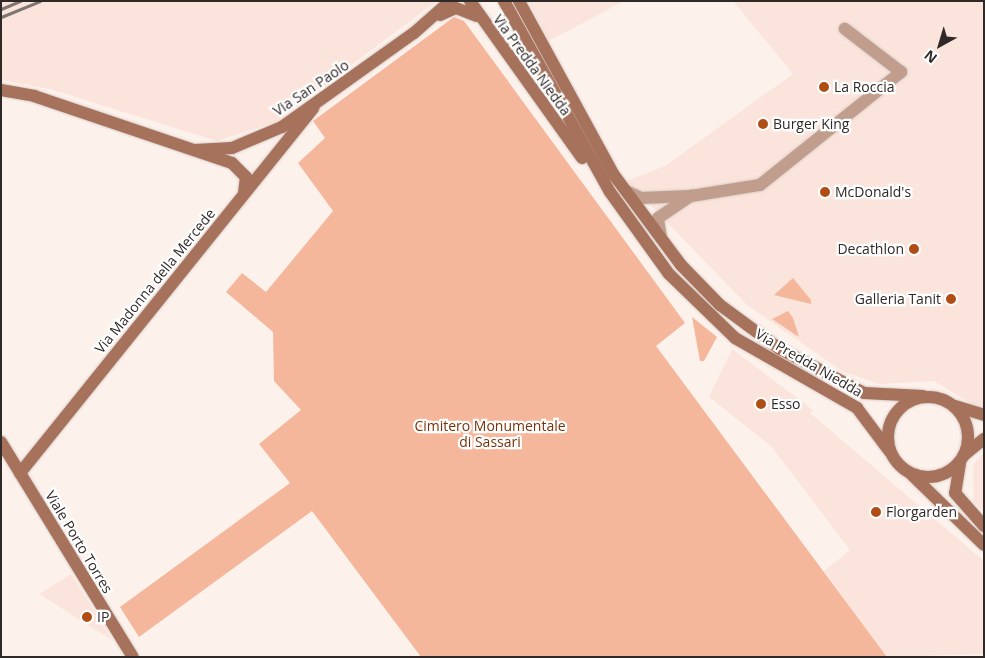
<!DOCTYPE html>
<html>
<head>
<meta charset="utf-8">
<style>
  body { margin:0 }
  #map { position:relative; width:985px; height:658px; overflow:hidden; background:#fdf1ec; font-family:"Open Sans",sans-serif }
  div>[style] { position:absolute }
  .built>* { inset:0; background:#fbe4db }
  .green>* { inset:0; background:#f5b79c }
  .roads { filter:drop-shadow(0 0 1px #d8cdc9) drop-shadow(0 0 1px #d8cdc9) }
  .street>* { height:12px; margin:-6px; padding:0 6px; transform-origin:6px; border-radius:6px; background:#c19d8d }
  .secondary>* { height:12px; margin:-6px; padding:0 6px; transform-origin:6px; border-radius:6px; background:#a6725b }
  .secondary>.ring { margin:-6px; padding:0; box-sizing:content-box; background:none; border:12px solid #a6725b; border-radius:50% }
  .rail>* { height:3px; margin:-1.5px; padding:0 1.5px; transform-origin:1.5px; border-radius:1.5px; background:#7e7673 }
  .dots>* { width:14px; height:14px; translate:-50% -50%; box-sizing:border-box; border:2px solid #fff; border-radius:50% }
  span { translate:-50% -50%; white-space:nowrap; text-align:center; line-height:1.15; -webkit-text-stroke:4.5px #fff; paint-order:stroke }
  .street-label { font-size:14px; color:#2f2927 }
  .poi-label { font-size:14px; color:#2f2927 }
  .left { translate:0 -50%; text-align:left }
  .right { translate:-100% -50%; text-align:right }
  .park-label { font-size:14px; color:#7a3208 }
  .frame { position:absolute; inset:0; border:2px solid #2f2927; pointer-events:none }
  .north { position:absolute; left:915px; top:20px; width:50px; height:50px; -webkit-text-stroke:4px #fff; paint-order:stroke; rotate:219deg; font-size:14px; font-weight:700; line-height:20px; text-align:center; color:#2f2927 }
  .north::after { content:''; display:block; margin:auto; width:18px; height:22px; background:#2f2927; clip-path:polygon(50% 0,100% 100%,50% 72%,0 100%) }
</style>
</head>
<body>
<div id="map">
  <div class="built">
    <i style="clip-path:polygon(1px 1px,437px 1px,275px 122px,217px 141px,50px 89px,1px 80px)"></i>
    <i style="clip-path:polygon(528px 1px,624px 1px,549px 41px)"></i>
    <i style="clip-path:polygon(733px 1px,984px 1px,984px 420px,967px 401px,934px 381px,878px 384px,842px 371px,747px 305px,627px 181px,665px 166px,793px 74px)"></i>
    <i style="clip-path:polygon(732px 349px,813px 410px,810px 413px,984px 561px,984px 654px,887px 657px,824px 571px,850px 550px,771px 446px,709px 397px)"></i>
    <i style="clip-path:polygon(984px 452px,984px 511px,974px 502px,973px 465px)"></i>
    <i style="clip-path:polygon(71px 574px,112px 640px,39px 594px)"></i>
  </div>
  <div class="green">
    <i style="clip-path:polygon(454px 17px,464px 21px,685px 323px,656px 346px,887px 657px,421px 657px,312px 511px,139px 637px,120px 607px,290px 483px,259px 444px,301px 410px,274px 381px,273px 332px,226px 292px,242px 273px,266px 292px,333px 211px,298px 163px,325px 138px,313px 121px)"></i>
    <i style="clip-path:polygon(793px 278px,811px 300px,811px 304px,774px 295px)"></i>
    <i style="clip-path:polygon(788px 311px,793px 318px,799px 337px,772px 319px)"></i>
    <i style="clip-path:polygon(692px 317px,717px 337px,704px 361px,700px 361px)"></i>
  </div>
  <div class="roads">
    <div class="street">
      <i style="left:626px;top:191px;width:17px;rotate:25deg"></i>
      <i style="left:641px;top:198px;width:50px;rotate:-2.3deg"></i>
      <i style="left:691px;top:196px;width:70px;rotate:-9.1deg"></i>
      <i style="left:760px;top:185px;width:181px;rotate:-38.7deg"></i>
      <i style="left:901px;top:72px;width:71px;rotate:-142.5deg"></i>
      <i style="left:661px;top:238px;width:20px;rotate:-99deg"></i>
      <i style="left:658px;top:218px;width:40px;rotate:-34deg"></i>
    </div>
    <div class="secondary">
      <i style="left:470px;top:1px;width:193px;rotate:54.5deg"></i>
      <i style="left:504px;top:1px;width:218px;rotate:61deg"></i>
      <i style="left:610px;top:192px;width:101px;rotate:54.3deg"></i>
      <i style="left:669px;top:274px;width:92px;rotate:44.1deg"></i>
      <i style="left:735px;top:338px;width:141px;rotate:29.8deg"></i>
      <i style="left:857px;top:408px;width:55px;rotate:53.1deg"></i>
      <i style="left:519px;top:1px;width:198px;rotate:61.4deg"></i>
      <i style="left:614px;top:175px;width:112px;rotate:53.3deg"></i>
      <i style="left:681px;top:265px;width:56px;rotate:45.7deg"></i>
      <i style="left:720px;top:305px;width:74px;rotate:36.3deg"></i>
      <i style="left:780px;top:349px;width:95px;rotate:27.6deg"></i>
      <i style="left:864px;top:393px;width:59px;rotate:2.9deg"></i>
      <i style="left:440px;top:15px;width:17px;rotate:-24deg"></i>
      <i style="left:456px;top:8px;width:22px;rotate:21deg"></i>
      <i style="left:1px;top:90px;width:34px;rotate:10deg"></i>
      <i style="left:34px;top:96px;width:209px;rotate:18.7deg"></i>
      <i style="left:232px;top:163px;width:20px;rotate:45deg"></i>
      <i style="left:246px;top:177px;width:16px;rotate:97deg"></i>
      <i style="left:195px;top:150px;width:37px;rotate:-3deg"></i>
      <i style="left:232px;top:148px;width:54px;rotate:-22.8deg"></i>
      <i style="left:282px;top:127px;width:162px;rotate:-35.5deg"></i>
      <i style="left:414px;top:33px;width:48px;rotate:-41.6deg"></i>
      <i class="ring" style="left:888px;top:397px;width:68px;height:68px"></i>
      <i style="left:955px;top:406px;width:30px;rotate:17deg"></i>
      <i style="left:1px;top:442px;width:252px;rotate:58.5deg"></i>
      <i style="left:964px;top:455px;width:26px;rotate:-39deg"></i>
      <i style="left:960px;top:463px;width:30px;rotate:99deg"></i>
      <i style="left:955px;top:493px;width:44px;rotate:48.7deg"></i>
      <i style="left:20px;top:473px;width:468px;rotate:-51.2deg"></i>
      <i style="left:912px;top:475px;width:100px;rotate:44.2deg"></i>
    </div>
  </div>
  <div class="rail">
    <i style="left:1px;top:9px;width:21px;rotate:-23deg"></i>
    <i style="left:1px;top:17px;width:42px;rotate:-22.3deg"></i>
  </div>
  <div class="dots">
    <i style="left:824px;top:87px;background:#b04d14"></i>
    <i style="left:763px;top:124px;background:#b04d14"></i>
    <i style="left:825px;top:192px;background:#b04d14"></i>
    <i style="left:914px;top:249px;background:#b04d14"></i>
    <i style="left:951px;top:299px;background:#b04d14"></i>
    <i style="left:761px;top:404px;background:#b04d14"></i>
    <i style="left:876px;top:512px;background:#b04d14"></i>
    <i style="left:87px;top:617px;background:#b04d14"></i>
  </div>
  <div class="street-label">
    <span style="left:532px;top:65px;rotate:54deg">Via Predda Niedda</span>
    <span style="left:311px;top:88px;rotate:-34deg">Via San Paolo</span>
    <span style="left:155px;top:281px;rotate:-51deg">Via Madonna della Mercede</span>
    <span style="left:809px;top:363px;rotate:30deg">Via Predda Niedda</span>
    <span style="left:79px;top:542px;rotate:59deg">Viale Porto Torres</span>
  </div>
  <div class="poi-label">
    <span class="left" style="left:834px;top:87px">La Roccia</span>
    <span class="left" style="left:773px;top:124px">Burger King</span>
    <span class="left" style="left:835px;top:192px">McDonald's</span>
    <span class="right" style="left:904px;top:249px">Decathlon</span>
    <span class="right" style="left:941px;top:299px">Galleria Tanit</span>
    <span class="left" style="left:771px;top:404px">Esso</span>
    <span class="left" style="left:886px;top:512px">Florgarden</span>
    <span class="left" style="left:97px;top:617px">IP</span>
  </div>
  <div class="park-label">
    <span style="left:490px;top:434px">Cimitero Monumentale<br>di Sassari</span>
  </div>
  <div class="frame"></div>
  <div class="north">N</div>
</div>
</body>
</html>
